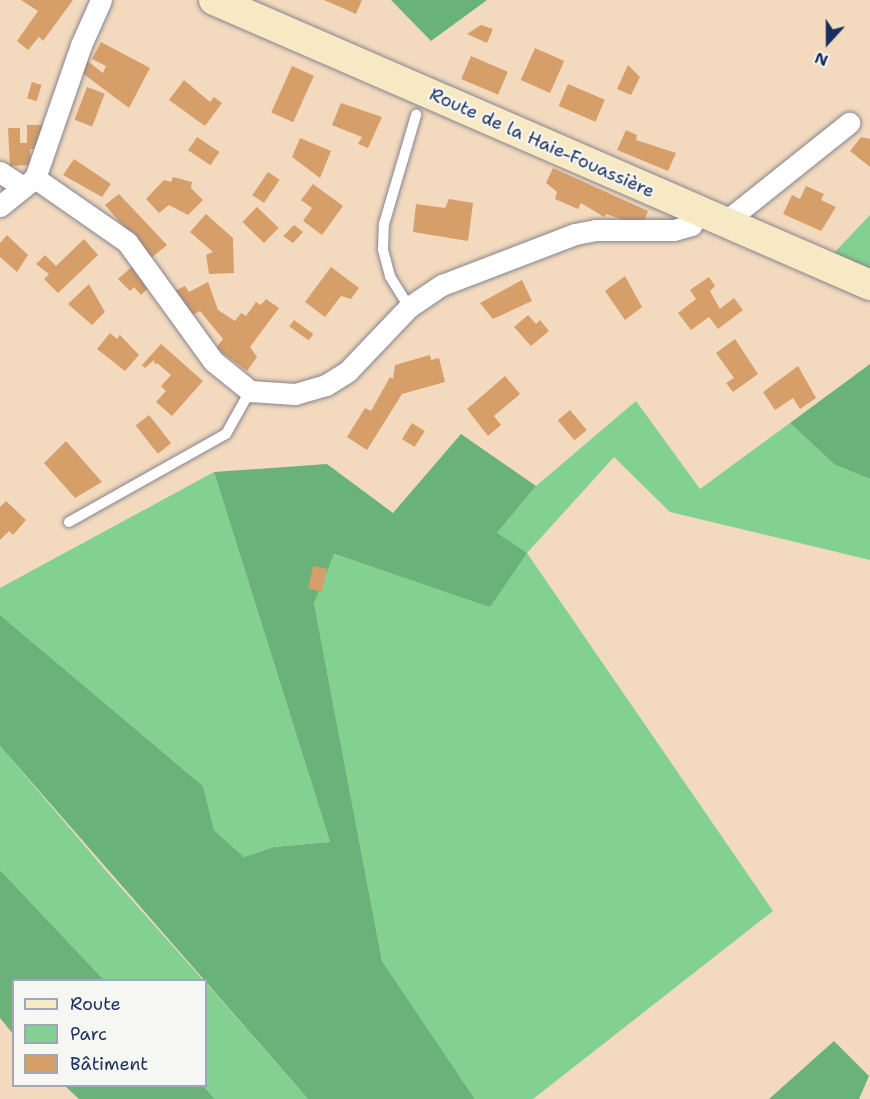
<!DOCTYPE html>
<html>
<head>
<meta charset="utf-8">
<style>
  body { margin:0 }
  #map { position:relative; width:870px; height:1099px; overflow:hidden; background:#f3dabe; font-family:"Shantell Sans",sans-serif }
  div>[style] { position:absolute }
  .green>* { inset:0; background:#82d191 }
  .forest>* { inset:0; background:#69b37b }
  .building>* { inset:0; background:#d69f6a; transform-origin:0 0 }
  .roads { filter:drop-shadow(0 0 2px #87848e) drop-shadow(0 0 2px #87848e) }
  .lane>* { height:10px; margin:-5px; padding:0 5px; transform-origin:5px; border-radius:5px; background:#fff }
  .street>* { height:21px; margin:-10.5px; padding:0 10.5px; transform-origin:10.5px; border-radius:10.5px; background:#fff }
  .secondary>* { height:30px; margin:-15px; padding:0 15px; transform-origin:15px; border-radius:15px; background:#f7e9c3 }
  span { translate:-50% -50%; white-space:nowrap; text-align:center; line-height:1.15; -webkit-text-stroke:4.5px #f6f6f2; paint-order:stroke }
  .street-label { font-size:18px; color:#1b2f5e }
  .legend { position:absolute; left:12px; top:979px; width:195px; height:108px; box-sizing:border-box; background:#f6f6f2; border:2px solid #9ea6b7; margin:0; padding:8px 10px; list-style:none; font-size:18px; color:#1b2f5e }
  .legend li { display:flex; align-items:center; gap:12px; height:30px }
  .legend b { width:30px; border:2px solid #9ea6b7 }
  .north { position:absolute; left:798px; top:12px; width:60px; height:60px; -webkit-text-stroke:4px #f6f6f2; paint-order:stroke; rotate:201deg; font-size:16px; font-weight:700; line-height:24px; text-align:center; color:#1b2f5e }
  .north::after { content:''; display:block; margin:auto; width:21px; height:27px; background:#1b2f5e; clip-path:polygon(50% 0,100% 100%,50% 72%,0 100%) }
</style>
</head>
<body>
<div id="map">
  <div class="green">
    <i style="clip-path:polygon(870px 215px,870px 270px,832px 255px)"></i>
    <i style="clip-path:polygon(636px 401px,700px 489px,790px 423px,835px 465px,870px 479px,870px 560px,670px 512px,614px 457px,527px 553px,773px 911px,533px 1099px,475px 1099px,382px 961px,314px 603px,333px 554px,490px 606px,497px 533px,536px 486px)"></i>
    <i style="clip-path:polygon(214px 472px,330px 842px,274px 847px,244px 857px,214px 830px,203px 786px,0 615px,0 588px)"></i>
    <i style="clip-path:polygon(0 746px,107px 872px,203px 980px,104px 980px,0 870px)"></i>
    <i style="clip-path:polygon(206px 983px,308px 1099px,215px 1099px,203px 1086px)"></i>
  </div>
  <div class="forest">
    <i style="clip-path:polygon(391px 0,487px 0,431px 41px)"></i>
    <i style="clip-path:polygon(870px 364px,870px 479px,835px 465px,790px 423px)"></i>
    <i style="clip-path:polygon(461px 434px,536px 486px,497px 533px,527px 553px,490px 607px,334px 554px,314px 603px,382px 961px,475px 1099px,308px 1099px,0 746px,0 615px,203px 786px,214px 830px,244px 857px,274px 847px,330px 842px,214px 472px,327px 464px,393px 513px)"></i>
    <i style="clip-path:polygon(0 870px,104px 980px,14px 980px,13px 1034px,0 1018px)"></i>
    <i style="clip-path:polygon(834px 1041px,869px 1076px,859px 1099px,769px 1099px)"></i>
    <i style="clip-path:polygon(65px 1086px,203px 1086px,215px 1099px,79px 1099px)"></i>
  </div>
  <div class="building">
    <i style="clip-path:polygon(21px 0,73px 0,43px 41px,39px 37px,28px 50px,17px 41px,38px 11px)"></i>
    <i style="clip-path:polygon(324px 0,362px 0,356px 14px)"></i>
    <i style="clip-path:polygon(481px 25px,493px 29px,487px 43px,467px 34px)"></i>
    <i style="clip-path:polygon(101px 42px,150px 68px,129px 108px,81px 72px,86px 60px,103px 73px,106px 66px,92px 59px)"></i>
    <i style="left:535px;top:48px;width:32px;height:35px;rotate:24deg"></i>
    <i style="left:471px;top:56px;width:40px;height:25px;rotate:23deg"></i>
    <i style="clip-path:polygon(628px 65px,640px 77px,631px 95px,617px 89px)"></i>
    <i style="left:292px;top:66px;width:24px;height:51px;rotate:24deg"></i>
    <i style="clip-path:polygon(184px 80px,210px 102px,214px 97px,222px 103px,205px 126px,169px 100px)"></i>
    <i style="left:32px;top:82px;width:10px;height:17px;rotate:17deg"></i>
    <i style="left:568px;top:84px;width:40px;height:24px;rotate:23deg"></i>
    <i style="left:87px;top:87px;width:19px;height:35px;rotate:21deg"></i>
    <i style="clip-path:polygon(341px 103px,382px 117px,368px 148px,358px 144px,362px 137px,332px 125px)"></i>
    <i style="clip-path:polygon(27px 125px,42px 125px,42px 149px,30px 149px,31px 165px,10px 166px,8px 128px,20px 128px,20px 143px,27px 143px)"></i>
    <i style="clip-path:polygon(626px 130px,637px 135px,636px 140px,676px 153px,668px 171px,617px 150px)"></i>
    <i style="left:197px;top:137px;width:27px;height:16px;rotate:34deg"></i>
    <i style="clip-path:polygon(861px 137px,870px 139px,870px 167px,850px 151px)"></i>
    <i style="clip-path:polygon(300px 138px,331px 151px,320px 178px,292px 157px)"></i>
    <i style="clip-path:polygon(74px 159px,111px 184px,102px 197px,63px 175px)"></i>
    <i style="clip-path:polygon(553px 168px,648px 211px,642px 226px,606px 214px,604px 217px,581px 203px,578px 209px,555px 199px,557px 192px,546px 183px)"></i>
    <i style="left:268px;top:172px;width:14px;height:28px;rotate:34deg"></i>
    <i style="clip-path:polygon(173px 177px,192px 182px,191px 188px,203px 200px,188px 215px,169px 205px,159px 213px,146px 199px,164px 180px,171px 182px)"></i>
    <i style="clip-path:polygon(313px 184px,343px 206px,322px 235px,303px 221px,312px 208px,301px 200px)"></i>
    <i style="clip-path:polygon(806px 186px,824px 194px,821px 200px,836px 207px,821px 231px,783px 214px,792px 195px,800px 199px)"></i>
    <i style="clip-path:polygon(119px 194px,167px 245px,151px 258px,105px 205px)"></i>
    <i style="clip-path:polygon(449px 199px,473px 203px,468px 241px,413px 232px,416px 204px,445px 208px)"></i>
    <i style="left:257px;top:207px;width:30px;height:21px;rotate:44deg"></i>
    <i style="clip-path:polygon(206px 214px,233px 238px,234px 273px,209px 274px,206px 255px,213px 252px,190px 232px)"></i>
    <i style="clip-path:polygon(294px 225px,303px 232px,293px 243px,283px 236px)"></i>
    <i style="clip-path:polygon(7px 235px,28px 255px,17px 272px,0 257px,0 243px)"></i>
    <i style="clip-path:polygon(84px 239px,98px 255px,58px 293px,44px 279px,49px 274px,36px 264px,45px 255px,56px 266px)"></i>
    <i style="clip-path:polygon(135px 264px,150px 286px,141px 295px,134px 287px,130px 291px,118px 279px)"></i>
    <i style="clip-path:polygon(331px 267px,359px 288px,351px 299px,341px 296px,325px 317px,305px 302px)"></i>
    <i style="clip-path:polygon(625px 276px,642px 307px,625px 320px,605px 291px)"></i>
    <i style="clip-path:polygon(709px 277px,715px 286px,710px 291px,720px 309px,734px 298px,743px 310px,718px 329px,709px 317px,691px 330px,678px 313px,696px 299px,690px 290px)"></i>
    <i style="clip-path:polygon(522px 280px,532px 301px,493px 319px,480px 303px)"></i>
    <i style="clip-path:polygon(208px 282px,218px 310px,235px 321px,241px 313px,246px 316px,256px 302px,261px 305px,266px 299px,279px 308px,250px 347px,257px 357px,247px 371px,216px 348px,223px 339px,200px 311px,188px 317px,172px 292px,185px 286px,189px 292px)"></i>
    <i style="clip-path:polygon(89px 284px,105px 312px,92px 325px,68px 304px)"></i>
    <i style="clip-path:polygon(528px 315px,536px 324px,540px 320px,549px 331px,531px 346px,514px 327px)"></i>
    <i style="left:294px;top:320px;width:24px;height:8px;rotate:36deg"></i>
    <i style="clip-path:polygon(110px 333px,117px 339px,120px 335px,139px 355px,125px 371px,97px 349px)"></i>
    <i style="clip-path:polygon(735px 339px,758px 374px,733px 392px,726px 383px,734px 378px,716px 353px)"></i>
    <i style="clip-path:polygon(161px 344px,203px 381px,172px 416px,156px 402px,166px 391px,161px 386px,171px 375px,157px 363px,155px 365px,154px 360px,145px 368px,142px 365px)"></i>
    <i style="clip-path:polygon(430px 355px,431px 360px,439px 358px,445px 382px,402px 394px,367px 450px,347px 437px,365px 408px,371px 411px,390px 377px,393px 379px,395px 365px)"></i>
    <i style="clip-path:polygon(798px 366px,816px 398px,800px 409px,793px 398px,775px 410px,763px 392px)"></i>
    <i style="clip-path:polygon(505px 376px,520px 394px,494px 416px,501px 425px,488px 436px,467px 409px)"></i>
    <i style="left:570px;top:410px;width:26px;height:16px;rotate:50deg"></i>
    <i style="left:149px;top:415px;width:36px;height:17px;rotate:52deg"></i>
    <i style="left:412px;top:423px;width:15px;height:19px;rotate:32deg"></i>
    <i style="clip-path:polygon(66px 441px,102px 482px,75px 498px,44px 463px)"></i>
    <i style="clip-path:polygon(6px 501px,26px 520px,13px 535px,9px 531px,0 540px,0 507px)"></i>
    <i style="left:313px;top:566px;width:14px;height:23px;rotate:12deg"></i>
  </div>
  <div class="roads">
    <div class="lane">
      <i style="left:409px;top:307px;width:36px;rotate:-122deg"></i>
      <i style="left:390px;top:276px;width:28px;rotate:-105deg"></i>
      <i style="left:383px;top:249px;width:25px;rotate:-88deg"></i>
      <i style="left:384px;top:224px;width:114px;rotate:-73.6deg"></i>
      <i style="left:69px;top:522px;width:180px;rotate:-29.3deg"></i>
      <i style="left:226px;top:434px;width:49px;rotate:-60.8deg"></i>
    </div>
    <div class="street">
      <i style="left:0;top:172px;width:27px;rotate:33deg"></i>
      <i style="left:35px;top:178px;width:112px;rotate:34.8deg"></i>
      <i style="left:127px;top:242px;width:147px;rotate:54.1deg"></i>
      <i style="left:213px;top:361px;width:48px;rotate:39deg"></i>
      <i style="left:250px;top:391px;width:45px;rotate:3.8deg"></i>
      <i style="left:295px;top:394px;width:32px;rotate:-16deg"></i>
      <i style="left:326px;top:385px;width:26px;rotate:-32deg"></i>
      <i style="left:348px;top:371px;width:88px;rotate:-46.4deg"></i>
      <i style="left:409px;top:307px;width:40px;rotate:-34deg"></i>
      <i style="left:442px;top:285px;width:142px;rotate:-21deg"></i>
      <i style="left:575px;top:234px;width:20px;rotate:-11deg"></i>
      <i style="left:595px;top:230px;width:79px"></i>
      <i style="left:674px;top:230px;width:18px;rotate:-16deg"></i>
      <i style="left:691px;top:225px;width:16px;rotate:-60deg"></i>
      <i style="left:0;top:206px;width:45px;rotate:-38.7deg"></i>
      <i style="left:35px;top:178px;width:141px;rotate:-70.9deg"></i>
      <i style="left:81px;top:45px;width:49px;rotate:-66deg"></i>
      <i style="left:725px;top:222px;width:159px;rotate:-38.6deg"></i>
    </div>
    <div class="secondary">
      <i style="left:214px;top:0;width:715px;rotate:23.48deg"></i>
    </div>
  </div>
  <div class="street-label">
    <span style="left:542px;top:143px;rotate:24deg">Route de la Haie-Fouassière</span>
  </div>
  <ul class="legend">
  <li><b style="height:8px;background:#f7e9c3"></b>Route</li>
  <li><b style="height:16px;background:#82d191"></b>Parc</li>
  <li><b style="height:16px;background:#d69f6a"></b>Bâtiment</li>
  </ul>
  <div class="north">N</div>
</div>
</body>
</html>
